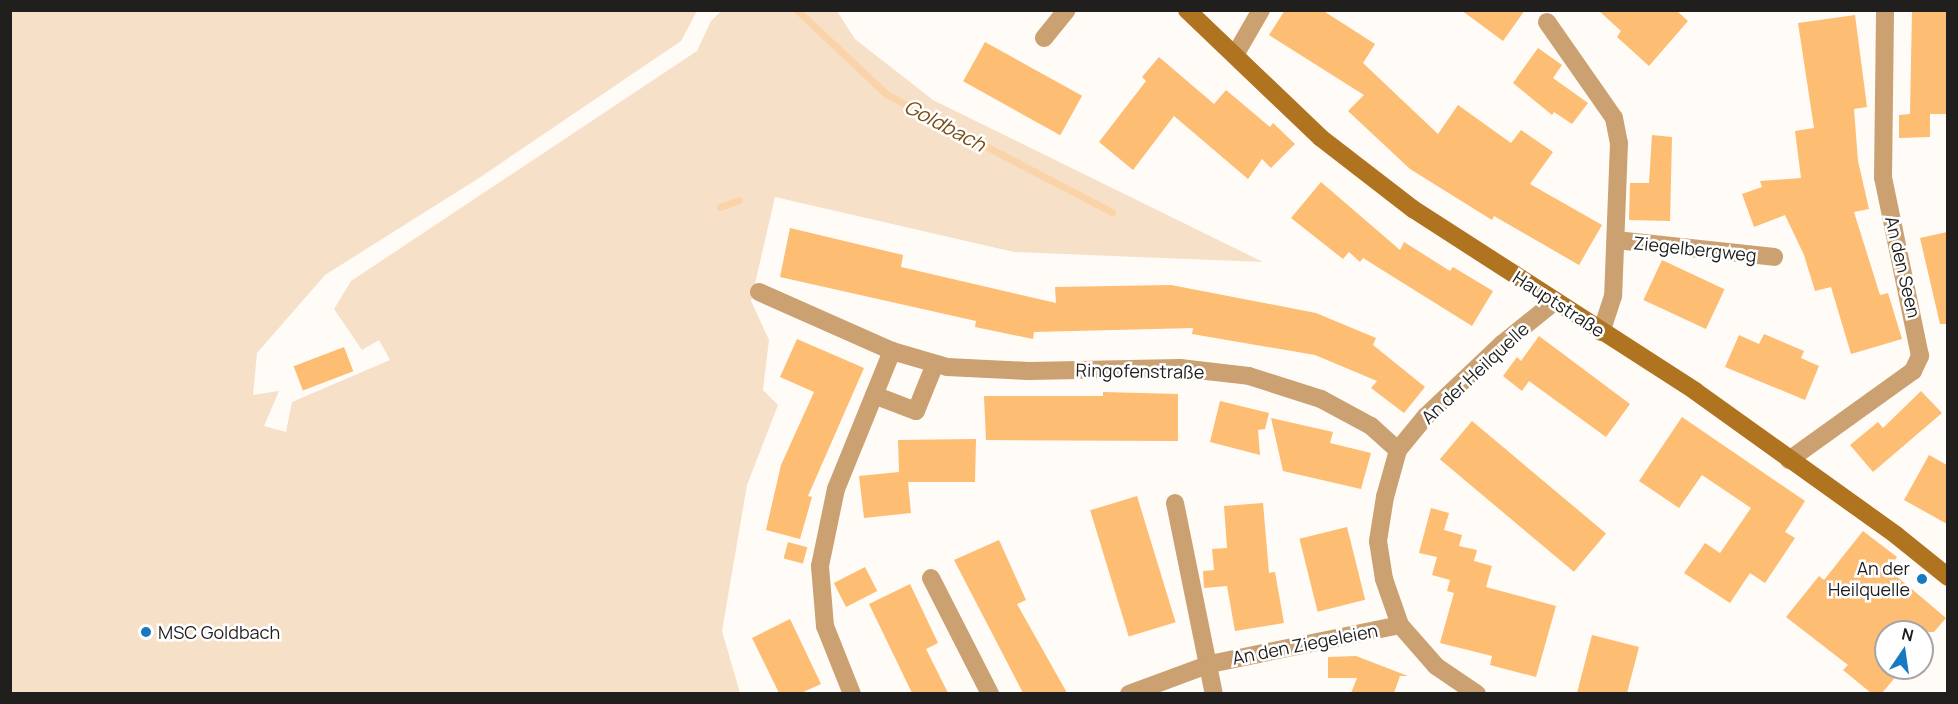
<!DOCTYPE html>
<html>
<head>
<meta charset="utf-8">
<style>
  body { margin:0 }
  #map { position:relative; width:1958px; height:704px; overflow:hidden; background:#fffbf7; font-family:Manrope,sans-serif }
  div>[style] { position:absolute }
  .green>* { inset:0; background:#f7e0c8 }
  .stream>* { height:7px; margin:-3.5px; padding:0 3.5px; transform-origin:3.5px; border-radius:3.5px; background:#fad3a9 }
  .building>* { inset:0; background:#fdbd73; transform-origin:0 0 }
  .street>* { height:18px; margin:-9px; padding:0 9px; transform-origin:9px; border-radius:9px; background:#cba172 }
  .secondary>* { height:18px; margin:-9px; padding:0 9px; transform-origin:9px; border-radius:9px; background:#b07320 }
  .dots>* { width:16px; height:16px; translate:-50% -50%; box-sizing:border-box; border:3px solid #fff; border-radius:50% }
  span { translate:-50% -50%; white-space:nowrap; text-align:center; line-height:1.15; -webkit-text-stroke:5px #fff; paint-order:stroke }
  .street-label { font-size:18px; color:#201f1e }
  .poi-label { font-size:18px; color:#201f1e }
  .right { translate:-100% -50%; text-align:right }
  .left { translate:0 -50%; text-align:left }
  .water-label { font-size:20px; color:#784e17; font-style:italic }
  .frame { position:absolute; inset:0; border:12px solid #201f1e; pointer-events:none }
  .north { position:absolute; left:1874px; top:620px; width:60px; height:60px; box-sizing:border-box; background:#fff; border:2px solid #a6a5a5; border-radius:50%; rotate:13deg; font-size:16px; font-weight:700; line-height:24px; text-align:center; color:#201f1e }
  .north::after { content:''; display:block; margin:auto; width:21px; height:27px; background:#1778c4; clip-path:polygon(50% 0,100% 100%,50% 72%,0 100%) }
</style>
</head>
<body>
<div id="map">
  <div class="green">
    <i style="clip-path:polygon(10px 11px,697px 11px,681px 41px,479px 178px,325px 275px,257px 353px,253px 395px,279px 391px,264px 426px,286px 432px,292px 402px,390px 360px,379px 340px,362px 350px,334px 309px,351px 281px,697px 51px,711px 21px,721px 11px,837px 11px,855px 39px,933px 100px,1263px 262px,1014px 252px,775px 197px,751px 301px,769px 340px,763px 390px,778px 405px,747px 485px,722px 631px,740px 693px,11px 693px)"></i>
  </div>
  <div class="stream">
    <i style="left:797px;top:10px;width:122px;rotate:43.3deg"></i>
    <i style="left:886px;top:94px;width:255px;rotate:27.6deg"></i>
    <i style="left:720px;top:207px;width:20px;rotate:-20deg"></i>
  </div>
  <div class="building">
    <i style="clip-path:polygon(1285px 10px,1322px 10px,1375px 44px,1363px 63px,1438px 134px,1458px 105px,1511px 143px,1521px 130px,1553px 152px,1530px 184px,1602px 225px,1579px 265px,1494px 216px,1492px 220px,1410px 169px,1348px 111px,1364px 95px,1269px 35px)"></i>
    <i style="clip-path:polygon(1461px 10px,1525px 10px,1503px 41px)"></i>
    <i style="clip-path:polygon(1598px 10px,1676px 10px,1688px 21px,1649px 66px,1617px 37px,1621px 31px)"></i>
    <i style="clip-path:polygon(1912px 10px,1947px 10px,1947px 114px,1930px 114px,1930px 137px,1899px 138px,1899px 115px,1910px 114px)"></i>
    <i style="clip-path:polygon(1855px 15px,1867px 107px,1854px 109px,1858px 161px,1869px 209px,1854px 212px,1880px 295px,1888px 293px,1902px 339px,1851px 354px,1831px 287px,1815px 291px,1804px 255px,1785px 215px,1754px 227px,1742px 194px,1762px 187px,1760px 181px,1801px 178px,1795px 131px,1814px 128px,1798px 23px)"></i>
    <i style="left:985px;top:42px;width:111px;height:45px;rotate:29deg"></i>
    <i style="clip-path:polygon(1538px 48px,1562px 65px,1553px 78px,1588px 103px,1572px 124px,1554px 112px,1552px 115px,1513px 83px)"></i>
    <i style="clip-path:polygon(1159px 57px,1214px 104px,1226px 90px,1270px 127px,1273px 123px,1295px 144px,1271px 168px,1262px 159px,1248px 179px,1174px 116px,1133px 170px,1099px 142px,1146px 81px,1142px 77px)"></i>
    <i style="clip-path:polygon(1652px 135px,1672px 137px,1670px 221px,1629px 220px,1630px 183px,1649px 183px)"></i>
    <i style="clip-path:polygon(1321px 182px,1400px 250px,1404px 242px,1450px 271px,1453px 267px,1493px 291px,1472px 326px,1363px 258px,1360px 262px,1349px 252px,1343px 259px,1291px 218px)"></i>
    <i style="clip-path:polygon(790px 228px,903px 255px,901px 267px,1056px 303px,1055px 287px,1171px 285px,1316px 313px,1376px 338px,1373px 345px,1425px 387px,1404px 413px,1371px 388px,1377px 381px,1315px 355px,1192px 334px,1193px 328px,1034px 332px,1033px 339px,975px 327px,976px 321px,780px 277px)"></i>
    <i style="clip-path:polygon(1947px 232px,1947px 324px,1940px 324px,1920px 238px)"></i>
    <i style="left:1662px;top:260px;width:69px;height:44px;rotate:25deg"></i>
    <i style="clip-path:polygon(1764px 334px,1804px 351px,1801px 358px,1819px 366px,1805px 400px,1725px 367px,1739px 335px,1759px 344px)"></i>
    <i style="clip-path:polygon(1539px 336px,1630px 404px,1606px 437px,1529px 381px,1522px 391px,1503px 376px,1517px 357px,1521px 361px)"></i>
    <i style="clip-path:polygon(797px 339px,864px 368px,808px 496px,812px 497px,800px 539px,766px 530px,781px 465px,814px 392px,780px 377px)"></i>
    <i style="left:344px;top:347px;width:26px;height:54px;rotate:69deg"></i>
    <i style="clip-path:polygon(1921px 391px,1942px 413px,1873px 472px,1850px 445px,1878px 422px,1883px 428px)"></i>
    <i style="clip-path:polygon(1103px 392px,1178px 394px,1178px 441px,986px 440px,984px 396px,1103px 396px)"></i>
    <i style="clip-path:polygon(1220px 401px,1269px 413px,1265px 429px,1258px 430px,1260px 455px,1210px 442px)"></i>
    <i style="clip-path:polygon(1682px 417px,1805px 501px,1785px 532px,1795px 538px,1765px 583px,1750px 573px,1730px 603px,1684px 573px,1705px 543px,1720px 553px,1751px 508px,1702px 475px,1679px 508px,1639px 481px)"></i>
    <i style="clip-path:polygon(1271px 418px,1333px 432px,1330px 443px,1371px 453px,1361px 489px,1283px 471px)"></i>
    <i style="left:1472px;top:421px;width:175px;height:50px;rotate:40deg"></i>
    <i style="clip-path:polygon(976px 439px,975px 482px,908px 482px,911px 513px,864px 518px,859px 476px,899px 472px,898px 440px)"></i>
    <i style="clip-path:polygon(1929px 455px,1947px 465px,1947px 524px,1904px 500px)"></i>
    <i style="left:1137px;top:496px;width:132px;height:49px;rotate:73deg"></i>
    <i style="clip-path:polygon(1263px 503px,1269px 573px,1275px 572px,1284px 623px,1235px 631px,1227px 586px,1204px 588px,1203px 571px,1214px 570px,1212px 549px,1227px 548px,1224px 506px)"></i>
    <i style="clip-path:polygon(1431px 508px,1449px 513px,1444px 530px,1462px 535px,1459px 546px,1477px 550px,1474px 561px,1492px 566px,1486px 587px,1556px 606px,1536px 677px,1490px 665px,1492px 656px,1440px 643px,1454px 593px,1447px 591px,1450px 580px,1432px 575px,1437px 557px,1419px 553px)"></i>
    <i style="left:1347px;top:527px;width:75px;height:49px;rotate:76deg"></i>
    <i style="clip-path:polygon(1863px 531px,1897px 557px,1888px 569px,1946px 618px,1934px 632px,1886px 632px,1886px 668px,1903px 668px,1882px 693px,1871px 693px,1843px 670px,1848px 665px,1786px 617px,1819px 576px,1824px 580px)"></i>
    <i style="clip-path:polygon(999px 540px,1026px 600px,1017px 604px,1067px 693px,1023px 693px,954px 560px)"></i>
    <i style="left:788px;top:542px;width:20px;height:17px;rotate:15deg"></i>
    <i style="left:865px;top:567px;width:27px;height:35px;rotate:63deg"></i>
    <i style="clip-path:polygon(910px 584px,938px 643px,926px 649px,948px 693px,912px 693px,869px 604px)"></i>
    <i style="clip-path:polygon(790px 619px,821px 684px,801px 693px,779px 693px,752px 638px)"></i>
    <i style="clip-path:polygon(1592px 635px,1639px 647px,1627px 693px,1577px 693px)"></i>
    <i style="clip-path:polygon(1356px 656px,1408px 676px,1400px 676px,1394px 693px,1351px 693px,1357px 678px,1328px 678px,1328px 657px)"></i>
  </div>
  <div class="street">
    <i style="left:1547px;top:22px;width:117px;rotate:55.1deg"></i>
    <i style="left:1614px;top:118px;width:25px;rotate:79deg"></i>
    <i style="left:1619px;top:143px;width:153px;rotate:92.2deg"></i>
    <i style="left:1613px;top:296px;width:38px;rotate:108deg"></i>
    <i style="left:1044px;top:38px;width:36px;rotate:-51deg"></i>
    <i style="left:1235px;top:55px;width:52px;rotate:-60deg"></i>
    <i style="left:1616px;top:240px;width:159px;rotate:6.1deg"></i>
    <i style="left:759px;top:292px;width:145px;rotate:23.9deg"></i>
    <i style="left:892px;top:351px;width:57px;rotate:16.2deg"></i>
    <i style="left:947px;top:367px;width:82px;rotate:2.8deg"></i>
    <i style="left:1029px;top:371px;width:151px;rotate:-1.1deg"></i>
    <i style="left:1180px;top:368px;width:69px;rotate:6.6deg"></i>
    <i style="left:1249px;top:376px;width:76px;rotate:17.7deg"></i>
    <i style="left:1321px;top:399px;width:57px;rotate:28.4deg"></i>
    <i style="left:1371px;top:426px;width:36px;rotate:42deg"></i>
    <i style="left:874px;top:395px;width:45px;rotate:20.9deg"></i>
    <i style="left:916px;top:411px;width:51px;rotate:-68deg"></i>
    <i style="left:1789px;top:460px;width:153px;rotate:-35.7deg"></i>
    <i style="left:1913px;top:371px;width:17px;rotate:-65deg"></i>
    <i style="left:1920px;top:356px;width:182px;rotate:-101.7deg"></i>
    <i style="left:1883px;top:178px;width:168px;rotate:-89.3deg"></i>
    <i style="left:1175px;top:503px;width:195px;rotate:78.5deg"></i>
    <i style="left:931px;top:578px;width:130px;rotate:63deg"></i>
    <i style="left:852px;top:694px;width:73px;rotate:-111.7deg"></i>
    <i style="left:825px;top:626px;width:60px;rotate:-94.8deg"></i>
    <i style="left:820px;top:566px;width:79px;rotate:-78.3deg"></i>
    <i style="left:836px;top:489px;width:149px;rotate:-67.9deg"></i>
    <i style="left:1129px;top:694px;width:86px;rotate:-20.3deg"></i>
    <i style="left:1210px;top:664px;width:194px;rotate:-11.6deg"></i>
    <i style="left:1477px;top:694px;width:50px;rotate:-145.7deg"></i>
    <i style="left:1436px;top:666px;width:55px;rotate:-131.3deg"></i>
    <i style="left:1400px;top:625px;width:49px;rotate:-109.2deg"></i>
    <i style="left:1384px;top:579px;width:38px;rotate:-99deg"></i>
    <i style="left:1378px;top:541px;width:45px;rotate:-81deg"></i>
    <i style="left:1385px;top:497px;width:49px;rotate:-74.5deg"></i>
    <i style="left:1398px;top:450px;width:44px;rotate:-50.5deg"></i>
    <i style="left:1426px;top:416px;width:105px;rotate:-43.5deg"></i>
    <i style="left:1502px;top:344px;width:67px;rotate:-38.9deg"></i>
  </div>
  <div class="secondary">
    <i style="left:1187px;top:10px;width:185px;rotate:43.7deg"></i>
    <i style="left:1321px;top:138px;width:116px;rotate:37.7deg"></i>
    <i style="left:1413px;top:209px;width:336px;rotate:32.8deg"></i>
    <i style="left:1695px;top:391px;width:247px;rotate:35.6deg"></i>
    <i style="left:1896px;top:535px;width:67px;rotate:38.9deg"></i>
  </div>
  <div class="dots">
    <i style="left:1922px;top:579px;background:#1778c4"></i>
    <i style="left:146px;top:632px;background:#1778c4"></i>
  </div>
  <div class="street-label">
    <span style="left:1695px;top:249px;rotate:6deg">Ziegelbergweg</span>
    <span style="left:1903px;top:267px;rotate:77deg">An den Seen</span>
    <span style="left:1559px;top:304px;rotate:33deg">Hauptstraße</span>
    <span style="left:1140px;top:371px;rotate:1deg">Ringofenstraße</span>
    <span style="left:1475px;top:373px;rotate:-43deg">An der Heilquelle</span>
    <span style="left:1305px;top:644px;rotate:-11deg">An den Ziegeleien</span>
  </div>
  <div class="poi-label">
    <span class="right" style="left:1910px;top:579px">An der<br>Heilquelle</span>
    <span class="left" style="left:158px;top:632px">MSC Goldbach</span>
  </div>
  <div class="water-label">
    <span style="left:945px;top:125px;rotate:28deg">Goldbach</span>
  </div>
  <div class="frame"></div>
  <div class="north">N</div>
</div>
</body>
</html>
